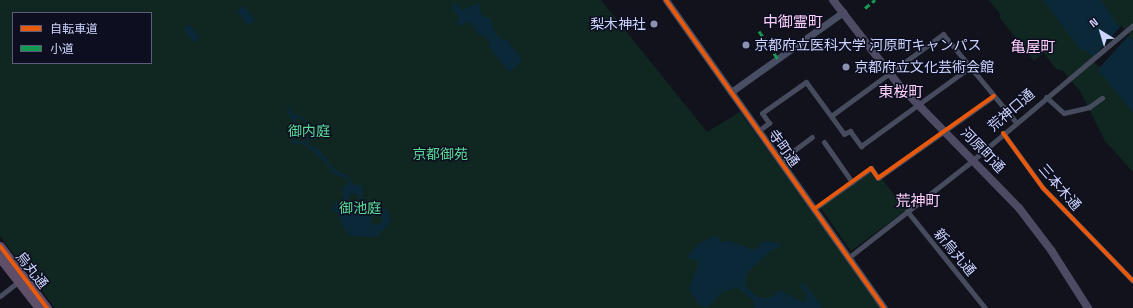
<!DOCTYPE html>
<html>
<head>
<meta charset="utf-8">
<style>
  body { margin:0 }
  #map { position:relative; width:1133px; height:308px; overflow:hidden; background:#11121c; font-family:"Space Grotesk","Noto Sans JP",sans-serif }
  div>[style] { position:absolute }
  .green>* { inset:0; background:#102721 }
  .water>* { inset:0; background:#0b2839; transform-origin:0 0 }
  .pier>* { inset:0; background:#11121c; transform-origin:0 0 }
  .street>* { height:5px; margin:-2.5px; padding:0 2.5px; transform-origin:2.5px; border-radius:2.5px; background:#464b5d }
  .secondary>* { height:7px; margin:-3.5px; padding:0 3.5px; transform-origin:3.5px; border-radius:3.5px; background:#484e63 }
  .primary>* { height:8px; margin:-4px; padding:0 4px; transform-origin:4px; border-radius:4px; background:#4d4b63 }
  .highway>* { height:9px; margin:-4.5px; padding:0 4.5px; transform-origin:4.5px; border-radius:4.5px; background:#5e4e67 }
  .quiet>* { height:3px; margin-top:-1.5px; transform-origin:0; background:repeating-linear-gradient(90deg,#139951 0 6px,transparent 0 9px) }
  .cycleway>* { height:4px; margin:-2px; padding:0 2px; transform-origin:2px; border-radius:2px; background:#e8590c }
  .dots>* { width:11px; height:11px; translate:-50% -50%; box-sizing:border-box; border:2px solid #0d0f20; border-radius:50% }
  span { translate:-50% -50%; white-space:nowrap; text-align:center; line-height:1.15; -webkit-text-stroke:3px #0d0f20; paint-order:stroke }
  .poi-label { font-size:14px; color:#cdd5fe }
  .right { translate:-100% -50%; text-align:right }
  .left { translate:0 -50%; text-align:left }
  .street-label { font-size:14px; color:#cdd5fe }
  .park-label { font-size:14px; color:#5bdc99 }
  .neighbourhood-label { font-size:15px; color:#fecffa }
  .legend { position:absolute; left:12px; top:12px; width:140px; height:52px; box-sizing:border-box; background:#0d0f20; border:1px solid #5a5e79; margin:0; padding:5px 7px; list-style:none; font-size:12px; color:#cdd5fe }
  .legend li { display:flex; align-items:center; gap:8px; height:20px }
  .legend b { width:20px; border:1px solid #5a5e79 }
  .north { position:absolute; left:1081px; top:12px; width:40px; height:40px; -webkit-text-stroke:3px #0d0f20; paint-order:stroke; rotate:322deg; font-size:11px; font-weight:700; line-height:16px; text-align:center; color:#cdd5fe }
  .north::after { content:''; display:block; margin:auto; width:14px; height:18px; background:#cdd5fe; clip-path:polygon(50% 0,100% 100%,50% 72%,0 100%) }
</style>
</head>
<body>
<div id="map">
  <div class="green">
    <i style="clip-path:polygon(evenodd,0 0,601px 0,707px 132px,740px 112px,881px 308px,55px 308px,0 236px,0 0,13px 13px,151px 13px,151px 63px,13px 63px,13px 13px)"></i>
    <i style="clip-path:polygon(989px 0,1133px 0,1133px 172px,1105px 141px,1080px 91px,1063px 71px,1056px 69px,1044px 53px,1034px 61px,999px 17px,1001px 15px)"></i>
    <i style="clip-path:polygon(870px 171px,878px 182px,882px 179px,906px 210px,851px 251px,820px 207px)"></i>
  </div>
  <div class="water">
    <i style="clip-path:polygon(1043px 0,1101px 0,1120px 28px,1133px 40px,1133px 113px,1098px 70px,1100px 67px,1087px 51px,1081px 50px)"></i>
    <i style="clip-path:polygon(455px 2px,462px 10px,479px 3px,482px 16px,490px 18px,495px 33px,502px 40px,506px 39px,523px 60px,509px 72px,488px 46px,491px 44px,483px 34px,480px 36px,468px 21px,461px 26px,456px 23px,459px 17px,453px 10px,453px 4px)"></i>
    <i style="left:244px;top:6px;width:18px;height:9px;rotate:52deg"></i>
    <i style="left:189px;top:24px;width:17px;height:8px;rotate:50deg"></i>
    <i style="clip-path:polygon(evenodd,288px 104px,291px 113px,303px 117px,306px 121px,310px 131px,309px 145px,320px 150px,334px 169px,348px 176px,354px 185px,362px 185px,364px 202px,369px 201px,374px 207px,387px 209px,391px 221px,377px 237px,351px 236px,343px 227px,337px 212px,332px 211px,336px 201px,341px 205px,344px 203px,342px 188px,348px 184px,348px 179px,332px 173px,327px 164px,304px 144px,291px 143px,293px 122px,287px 113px,288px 104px,296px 117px,305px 121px,308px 132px,306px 142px,293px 140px,296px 117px,288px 104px,351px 193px,357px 194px,360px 201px,357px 205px,350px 205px,349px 200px,351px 193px,288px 104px,379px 213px,383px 222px,375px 225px,371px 223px,371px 216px,379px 213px)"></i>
    <i style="clip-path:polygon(716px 235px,721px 242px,729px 241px,751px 249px,757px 249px,760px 244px,765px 241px,779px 243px,781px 246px,770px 251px,747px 273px,745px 286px,759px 298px,772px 297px,779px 290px,804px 303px,807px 296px,799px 284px,804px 283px,823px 308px,754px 308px,754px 301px,737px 287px,721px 293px,708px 308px,700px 306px,689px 289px,699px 262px,687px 257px,698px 244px)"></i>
  </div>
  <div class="pier">
    <i style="left:1121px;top:26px;width:12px;height:45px;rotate:42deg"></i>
  </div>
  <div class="street">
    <i style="left:1046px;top:97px;width:24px;rotate:42deg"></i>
    <i style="left:1064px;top:113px;width:26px;rotate:-13deg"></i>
    <i style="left:1089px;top:107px;width:16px;rotate:-35deg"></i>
    <i style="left:831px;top:116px;width:139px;rotate:-36.2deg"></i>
    <i style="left:943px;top:34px;width:113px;rotate:50.4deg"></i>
    <i style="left:758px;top:131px;width:14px;rotate:-36deg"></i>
    <i style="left:769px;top:123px;width:12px;rotate:-125deg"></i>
    <i style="left:762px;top:113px;width:54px;rotate:-35.2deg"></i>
    <i style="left:806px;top:82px;width:64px;rotate:53.8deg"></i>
    <i style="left:844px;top:134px;width:7px;rotate:-27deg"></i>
    <i style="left:850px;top:131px;width:19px;rotate:54deg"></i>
    <i style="left:861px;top:146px;width:135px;rotate:-35.9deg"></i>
    <i style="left:1003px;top:133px;width:68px;rotate:54deg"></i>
    <i style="left:1043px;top:188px;width:129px;rotate:45.9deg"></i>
    <i style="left:824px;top:142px;width:49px;rotate:55deg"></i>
    <i style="left:780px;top:161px;width:40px;rotate:-37deg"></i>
    <i style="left:814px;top:209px;width:70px;rotate:-35.7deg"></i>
    <i style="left:871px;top:168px;width:12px;rotate:55deg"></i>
    <i style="left:878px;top:178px;width:142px;rotate:-35.3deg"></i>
    <i style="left:907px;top:211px;width:124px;rotate:51.2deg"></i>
    <i style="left:848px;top:258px;width:151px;rotate:-38deg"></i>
    <i style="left:967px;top:165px;width:217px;rotate:-40.1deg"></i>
    <i style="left:0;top:296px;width:24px;rotate:-38deg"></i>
  </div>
  <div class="secondary">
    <i style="left:666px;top:0;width:377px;rotate:54.7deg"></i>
    <i style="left:731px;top:92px;width:138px;rotate:-35.5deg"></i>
  </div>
  <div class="primary">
    <i style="left:833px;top:0;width:108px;rotate:52.2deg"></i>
    <i style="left:899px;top:85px;width:172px;rotate:45.7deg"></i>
    <i style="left:1019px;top:208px;width:53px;rotate:52.7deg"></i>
    <i style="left:1051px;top:250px;width:69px;rotate:57.5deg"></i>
  </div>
  <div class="highway">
    <i style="left:0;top:246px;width:78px;rotate:52.8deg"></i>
    <i style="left:0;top:258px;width:63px;rotate:52deg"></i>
  </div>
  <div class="quiet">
    <i style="left:865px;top:8px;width:13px;rotate:-39deg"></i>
    <i style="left:759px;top:31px;width:34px;rotate:56deg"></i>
  </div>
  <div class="cycleway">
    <i style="left:666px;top:0;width:377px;rotate:54.7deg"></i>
    <i style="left:1003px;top:133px;width:68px;rotate:54deg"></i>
    <i style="left:1043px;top:188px;width:129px;rotate:45.9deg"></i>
    <i style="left:814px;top:209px;width:70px;rotate:-35.7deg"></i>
    <i style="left:871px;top:168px;width:12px;rotate:55deg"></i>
    <i style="left:878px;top:178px;width:142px;rotate:-35.3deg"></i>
    <i style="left:0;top:246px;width:78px;rotate:52.8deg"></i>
  </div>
  <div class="dots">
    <i style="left:654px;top:24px;background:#8b91af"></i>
    <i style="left:746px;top:45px;background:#8b91af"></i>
    <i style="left:846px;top:67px;background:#8b91af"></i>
  </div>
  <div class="poi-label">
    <span class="right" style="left:646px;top:24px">梨木神社</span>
    <span class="left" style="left:754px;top:45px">京都府立医科大学 河原町キャンパス</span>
    <span class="left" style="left:854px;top:67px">京都府立文化芸術会館</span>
  </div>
  <div class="street-label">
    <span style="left:1011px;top:110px;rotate:-41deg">荒神口通</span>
    <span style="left:784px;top:148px;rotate:54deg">寺町通</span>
    <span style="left:983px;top:150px;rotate:46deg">河原町通</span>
    <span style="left:1060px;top:187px;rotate:49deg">三本木通</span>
    <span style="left:955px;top:252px;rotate:50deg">新烏丸通</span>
    <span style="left:32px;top:270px;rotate:52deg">烏丸通</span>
  </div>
  <div class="park-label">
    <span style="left:309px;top:131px">御内庭</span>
    <span style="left:440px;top:154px">京都御苑</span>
    <span style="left:360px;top:208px">御池庭</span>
  </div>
  <div class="neighbourhood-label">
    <span style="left:793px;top:22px">中御霊町</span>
    <span style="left:1033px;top:47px">亀屋町</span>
    <span style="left:901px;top:92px">東桜町</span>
    <span style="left:918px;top:201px">荒神町</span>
  </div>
  <ul class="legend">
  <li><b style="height:5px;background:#e8590c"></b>自転車道</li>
  <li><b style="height:5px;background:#139951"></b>小道</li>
  </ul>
  <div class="north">N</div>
</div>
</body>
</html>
